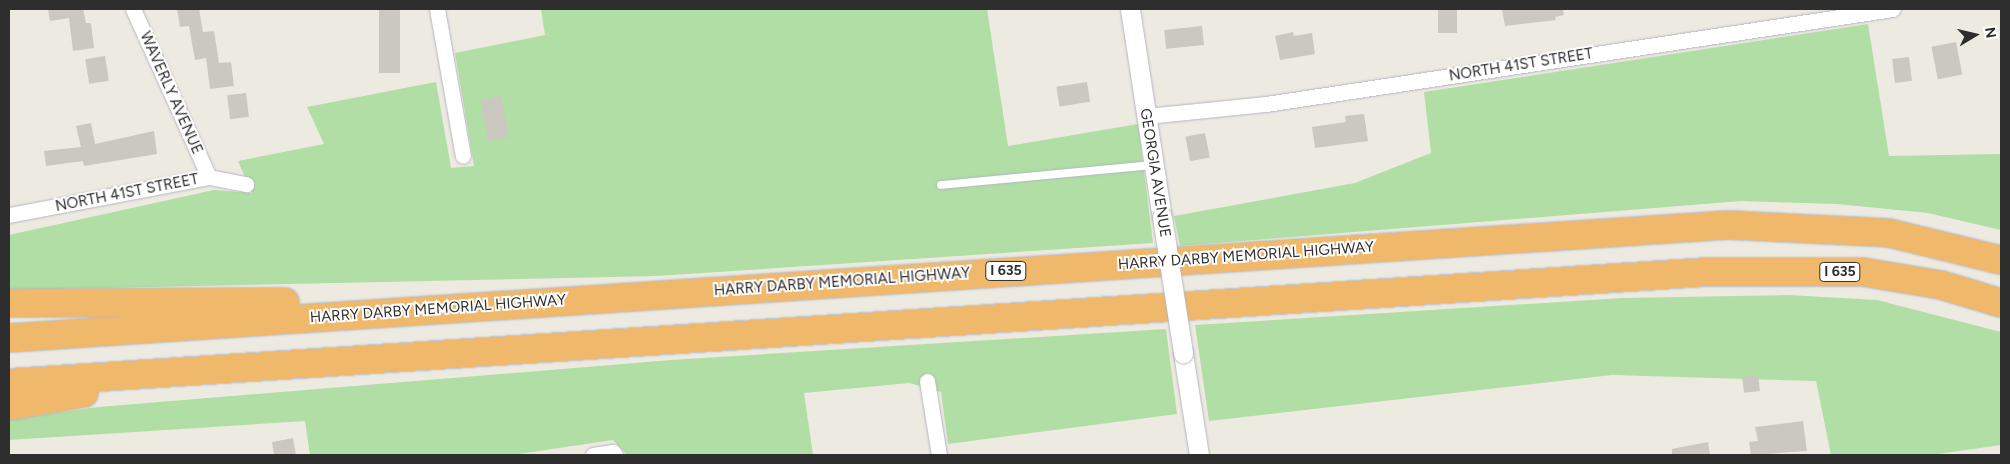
<!DOCTYPE html>
<html>
<head>
<meta charset="utf-8">
<style>
  body { margin:0 }
  #map { position:relative; width:2010px; height:464px; overflow:hidden; background:#edeae2; font-family:Figtree,sans-serif }
  div>[style] { position:absolute }
  .green>* { inset:0; background:#b0dea4 }
  .building>* { inset:0; background:#cac8c0; transform-origin:0 0 }
  .roads { filter:drop-shadow(0 0 1px #b5b6c0) drop-shadow(0 0 1px #b5b6c0) }
  .service>* { height:8px; margin:-4px; padding:0 4px; transform-origin:4px; border-radius:4px; background:#fff }
  .minor>* { height:15px; margin:-7.5px; padding:0 7.5px; transform-origin:7.5px; border-radius:7.5px; background:#fff }
  .tertiary>* { height:19px; margin:-9.5px; padding:0 9.5px; transform-origin:9.5px; border-radius:9.5px; background:#fff }
  .motorway>* { height:28px; margin:-14px; padding:0 14px; transform-origin:14px; border-radius:14px; background:#efb86b }
  .bridges { filter:drop-shadow(0 0 1px #b5b6c0) drop-shadow(0 0 1px #b5b6c0) }
  .tertiary-bridge>* { height:19px; margin:-9.5px; padding:0 9.5px; transform-origin:9.5px; border-radius:9.5px; background:#fff }
  span { translate:-50% -50%; white-space:nowrap; text-align:center; line-height:1.15; -webkit-text-stroke:4px #fff; paint-order:stroke }
  .shield-label span { padding:1px 4px; background:#fff; border:1px solid; border-radius:4px; -webkit-text-stroke-width:0 }
  .shield-label { font-size:14px; color:#2e2e2e; font-weight:700 }
  .street-label { font-size:15px; color:#2e2e2e }
  .frame { position:absolute; inset:0; border:10px solid #2e2e2e; pointer-events:none }
  .north { position:absolute; left:1950px; top:10px; width:50px; height:50px; -webkit-text-stroke:4px #fff; paint-order:stroke; rotate:81deg; font-size:14px; font-weight:700; line-height:20px; text-align:center; color:#2e2e2e }
  .north::after { content:''; display:block; margin:auto; width:18px; height:22px; background:#2e2e2e; clip-path:polygon(50% 0,100% 100%,50% 72%,0 100%) }
</style>
</head>
<body>
<div id="map">
  <div class="green">
    <i style="clip-path:polygon(541px 9px,987px 9px,1008px 146px,1138px 124px,1153px 243px,657px 276px,9px 290px,9px 235px,214px 190px,252px 193px,238px 161px,324px 144px,307px 107px,436px 82px,451px 168px,474px 166px,455px 53px,545px 35px)"></i>
    <i style="clip-path:polygon(1868px 24px,1889px 156px,2001px 154px,2001px 230px,1928px 213px,1837px 204px,1741px 201px,1180px 246px,1174px 216px,1355px 183px,1431px 153px,1424px 92px)"></i>
    <i style="clip-path:polygon(1788px 295px,1877px 300px,2001px 332px,2001px 445px,1931px 455px,1831px 455px,1816px 381px,1612px 375px,1209px 421px,1195px 325px,1623px 298px)"></i>
    <i style="clip-path:polygon(1166px 329px,1177px 414px,948px 444px,941px 392px,909px 383px,804px 393px,813px 455px,627px 455px,613px 440px,512px 455px,310px 455px,305px 421px,9px 440px,9px 419px,99px 407px,671px 360px)"></i>
  </div>
  <div class="building">
    <i style="clip-path:polygon(48px 9px,83px 9px,86px 23px,91px 23px,94px 48px,73px 51px,69px 18px,50px 21px)"></i>
    <i style="clip-path:polygon(177px 9px,199px 9px,203px 32px,214px 31px,219px 63px,231px 62px,234px 86px,210px 89px,206px 58px,195px 60px,189px 26px,180px 27px)"></i>
    <i style="left:379px;top:9px;width:21px;height:64px"></i>
    <i style="left:1438px;top:9px;width:19px;height:24px"></i>
    <i style="clip-path:polygon(1502px 9px,1563px 9px,1564px 15px,1555px 17px,1556px 20px,1505px 26px)"></i>
    <i style="left:1202px;top:26px;width:19px;height:38px;rotate:84deg"></i>
    <i style="clip-path:polygon(1293px 32px,1294px 36px,1312px 33px,1315px 54px,1280px 60px,1275px 36px)"></i>
    <i style="left:1956px;top:42px;width:33px;height:25px;rotate:79deg"></i>
    <i style="left:105px;top:56px;width:25px;height:20px;rotate:81deg"></i>
    <i style="left:1909px;top:57px;width:24px;height:17px;rotate:83deg"></i>
    <i style="left:1087px;top:82px;width:20px;height:31px;rotate:81deg"></i>
    <i style="left:246px;top:93px;width:24px;height:19px;rotate:83deg"></i>
    <i style="left:501px;top:96px;width:42px;height:21px;rotate:79deg"></i>
    <i style="clip-path:polygon(1364px 114px,1368px 141px,1315px 148px,1312px 127px,1346px 122px,1345px 116px)"></i>
    <i style="clip-path:polygon(91px 123px,95px 144px,154px 131px,157px 154px,84px 166px,83px 161px,46px 166px,44px 151px,81px 147px,76px 126px)"></i>
    <i style="left:1205px;top:133px;width:25px;height:20px;rotate:79deg"></i>
    <i style="left:1758px;top:375px;width:16px;height:16px;rotate:83deg"></i>
    <i style="clip-path:polygon(1803px 421px,1807px 451px,1751px 455px,1749px 442px,1758px 441px,1755px 427px)"></i>
    <i style="clip-path:polygon(293px 438px,296px 455px,274px 455px,272px 442px)"></i>
    <i style="clip-path:polygon(1708px 442px,1710px 455px,1672px 455px,1672px 449px)"></i>
  </div>
  <div class="roads">
    <div class="service">
      <i style="left:941px;top:185px;width:214px;rotate:-5.4deg"></i>
    </div>
    <div class="minor">
      <i style="left:133px;top:9px;width:184px;rotate:65.7deg"></i>
      <i style="left:437px;top:9px;width:149px;rotate:80deg"></i>
      <i style="left:1147px;top:116px;width:120px;rotate:-5.8deg"></i>
      <i style="left:1266px;top:104px;width:634px;rotate:-8.62deg"></i>
      <i style="left:9px;top:215px;width:204px;rotate:-10.8deg"></i>
      <i style="left:209px;top:177px;width:38px;rotate:11deg"></i>
      <i style="left:927px;top:381px;width:75px;rotate:80.8deg"></i>
      <i style="left:593px;top:455px;width:20px;rotate:-9deg"></i>
      <i style="left:613px;top:452px;width:4px;rotate:56deg"></i>
    </div>
    <div class="tertiary">
      <i style="left:1130px;top:9px;width:210px;rotate:81.3deg"></i>
      <i style="left:1183px;top:353px;width:103px;rotate:81.1deg"></i>
    </div>
    <div class="motorway">
      <i style="left:9px;top:303px;width:276px;rotate:-0.2deg"></i>
      <i style="left:9px;top:338px;width:1723px;rotate:-3.76deg"></i>
      <i style="left:1728px;top:225px;width:161px;rotate:2.8deg"></i>
      <i style="left:1889px;top:233px;width:115px;rotate:13.6deg"></i>
      <i style="left:9px;top:383px;width:1701px;rotate:-3.74deg"></i>
      <i style="left:1706px;top:272px;width:157px"></i>
      <i style="left:1863px;top:272px;width:79px;rotate:9.5deg"></i>
      <i style="left:1941px;top:285px;width:63px;rotate:16.7deg"></i>
      <i style="left:9px;top:406px;width:76px;rotate:-9.8deg"></i>
    </div>
  </div>
  <div class="bridges">
    <div class="tertiary-bridge">
      <i style="left:1162px;top:217px;width:138px;rotate:81.2deg"></i>
    </div>
  </div>
  <div class="shield-label">
    <span style="left:1006px;top:271px">I 635</span>
    <span style="left:1840px;top:272px">I 635</span>
  </div>
  <div class="street-label">
    <span style="left:1521px;top:65px;rotate:-9deg">NORTH 41ST STREET</span>
    <span style="left:171px;top:93px;rotate:66deg">WAVERLY AVENUE</span>
    <span style="left:1155px;top:173px;rotate:81deg">GEORGIA AVENUE</span>
    <span style="left:127px;top:193px;rotate:-11deg">NORTH 41ST STREET</span>
    <span style="left:1246px;top:256px;rotate:-4deg">HARRY DARBY MEMORIAL HIGHWAY</span>
    <span style="left:842px;top:282px;rotate:-4deg">HARRY DARBY MEMORIAL HIGHWAY</span>
    <span style="left:438px;top:309px;rotate:-4deg">HARRY DARBY MEMORIAL HIGHWAY</span>
  </div>
  <div class="frame"></div>
  <div class="north">N</div>
</div>
</body>
</html>
